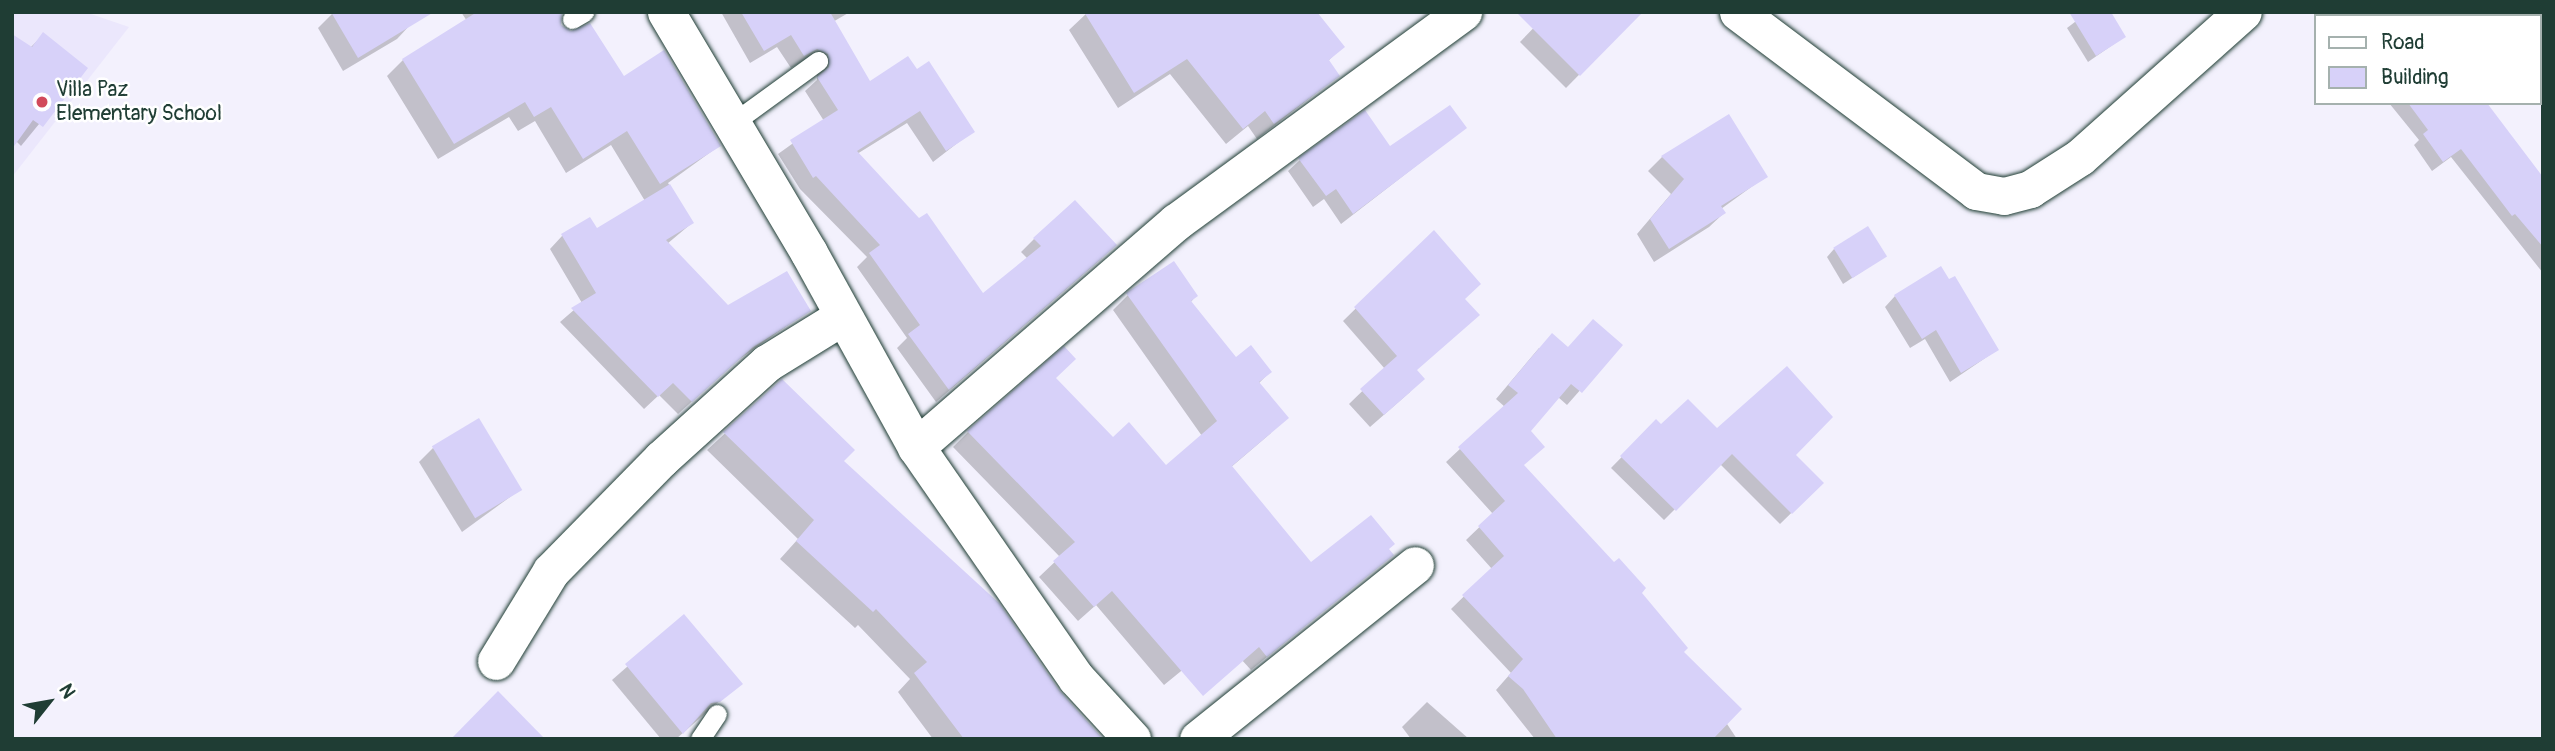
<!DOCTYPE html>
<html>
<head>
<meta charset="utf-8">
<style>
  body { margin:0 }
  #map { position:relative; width:2555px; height:751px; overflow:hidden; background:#f3f1fd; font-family:Pangolin,sans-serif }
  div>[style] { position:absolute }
  .built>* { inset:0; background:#ebe7fc }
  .shadow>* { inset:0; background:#0003; transform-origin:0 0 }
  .building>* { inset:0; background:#d7d1f9; transform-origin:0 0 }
  .roads { filter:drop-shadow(0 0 2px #1f3d34) drop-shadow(0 0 2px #1f3d34) }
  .lane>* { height:19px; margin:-9.5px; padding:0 9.5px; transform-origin:9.5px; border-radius:9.5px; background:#fff }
  .street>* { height:37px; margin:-18.5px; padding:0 18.5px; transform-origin:18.5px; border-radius:18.5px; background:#fff }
  .dots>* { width:19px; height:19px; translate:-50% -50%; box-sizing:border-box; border:4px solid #fff; border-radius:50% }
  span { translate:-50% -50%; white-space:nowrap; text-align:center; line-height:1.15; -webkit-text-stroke:5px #fff; paint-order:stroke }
  .poi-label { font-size:21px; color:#1f3d34 }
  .left { translate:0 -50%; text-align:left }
  .frame { position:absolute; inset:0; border:14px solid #1f3d34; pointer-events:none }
  .legend { position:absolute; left:2314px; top:14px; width:228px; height:91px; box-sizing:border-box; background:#fff; border:2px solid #a5b1ae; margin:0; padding:9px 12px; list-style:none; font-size:21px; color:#1f3d34 }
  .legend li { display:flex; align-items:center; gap:14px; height:35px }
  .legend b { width:35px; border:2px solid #a5b1ae }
  .north { position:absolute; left:14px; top:667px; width:70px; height:70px; -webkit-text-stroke:5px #fff; paint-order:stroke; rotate:59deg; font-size:19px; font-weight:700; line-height:28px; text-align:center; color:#1f3d34 }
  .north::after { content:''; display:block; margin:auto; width:24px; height:32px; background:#1f3d34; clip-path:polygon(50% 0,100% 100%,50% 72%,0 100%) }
</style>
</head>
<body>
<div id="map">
  <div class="built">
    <i style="clip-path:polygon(12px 12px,85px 12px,129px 27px,12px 177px)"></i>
  </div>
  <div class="shadow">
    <i style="clip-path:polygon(461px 12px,561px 12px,560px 27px,623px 79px,719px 146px,668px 183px,692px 223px,667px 244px,728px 307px,808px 311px,738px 360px,678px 414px,659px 395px,644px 409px,560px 322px,582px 303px,550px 249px,562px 236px,596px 230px,645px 201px,611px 145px,566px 173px,535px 121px,518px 131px,509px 117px,438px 159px,387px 76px,403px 60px,467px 21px)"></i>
    <i style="clip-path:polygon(721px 12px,850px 12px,831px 23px,869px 83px,916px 71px,973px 131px,933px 162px,907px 123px,857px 154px,983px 296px,1028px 259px,1021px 252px,1034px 239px,1102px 258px,936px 402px,897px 348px,907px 338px,857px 267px,867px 257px,800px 189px,778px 154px,824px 121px,805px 91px,817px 80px,816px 67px,803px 61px,791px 68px,777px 47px,750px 63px)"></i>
    <i style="clip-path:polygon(1088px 12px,1342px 47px,1328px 61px,1338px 76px,1257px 139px,1248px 126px,1226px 144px,1170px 74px,1118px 108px,1069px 30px)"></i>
    <i style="clip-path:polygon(1549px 12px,1629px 24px,1566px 88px,1520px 42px)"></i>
    <i style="clip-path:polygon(2088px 12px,2124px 37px,2088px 62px,2067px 28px)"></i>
    <i style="left:2334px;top:12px;width:54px;height:5px"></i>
    <i style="clip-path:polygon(332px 14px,411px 24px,397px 39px,343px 71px,318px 28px)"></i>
    <i style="clip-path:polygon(43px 35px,85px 68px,21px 146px,16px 141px,30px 48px)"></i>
    <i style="clip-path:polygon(2389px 103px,2478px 103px,2543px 180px,2543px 273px,2451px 157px,2432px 171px,2414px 145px,2419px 140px)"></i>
    <i style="clip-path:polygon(1465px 128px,1341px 224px,1324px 199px,1313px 207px,1288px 171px,1300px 160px,1390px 148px)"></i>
    <i style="clip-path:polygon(1662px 157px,1765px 177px,1721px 209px,1724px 213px,1709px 227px,1654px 262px,1637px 234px,1671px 194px,1648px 171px)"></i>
    <i style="clip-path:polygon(1434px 232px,1463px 300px,1415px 371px,1410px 392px,1370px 427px,1349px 404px,1385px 369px,1343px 321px)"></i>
    <i style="clip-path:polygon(1834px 249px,1884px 257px,1843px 284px,1827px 257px)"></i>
    <i style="clip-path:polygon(1128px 295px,1196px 296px,1190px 303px,1236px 359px,1270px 372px,1258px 384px,1271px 433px,1230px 468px,1311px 565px,1387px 549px,1392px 555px,1251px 670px,1240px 658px,1235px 627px,1164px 685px,1096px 605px,1078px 621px,1039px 577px,1060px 557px,953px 447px,968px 432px,1054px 378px,1113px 439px,1165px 467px,1202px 436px,1113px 310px)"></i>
    <i style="clip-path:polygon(1895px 296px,1997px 350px,1950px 382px,1925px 339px,1910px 348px,1885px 307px)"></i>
    <i style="clip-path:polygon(1620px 345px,1567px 405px,1558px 397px,1528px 431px,1523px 466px,1640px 593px,1737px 739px,1535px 739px,1496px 690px,1511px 673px,1451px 609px,1492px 569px,1466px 540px,1493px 514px,1446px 462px,1505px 407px,1496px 399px,1539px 348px)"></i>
    <i style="clip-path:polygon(782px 381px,842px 461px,1094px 739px,933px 739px,898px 692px,910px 679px,858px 625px,855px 628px,780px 559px,798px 539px,707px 450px)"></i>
    <i style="clip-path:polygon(1656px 422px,1661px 427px,1717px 431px,1793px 455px,1822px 483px,1780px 524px,1720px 464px,1664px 520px,1611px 468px)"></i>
    <i style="clip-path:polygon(433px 448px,521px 489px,462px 532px,419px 462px)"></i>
    <i style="clip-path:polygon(684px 617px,740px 683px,676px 739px,661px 739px,612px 680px)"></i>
    <i style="clip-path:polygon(1427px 702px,1469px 739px,1411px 739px,1402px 727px)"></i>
  </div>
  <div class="building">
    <i style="clip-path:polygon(331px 12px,434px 12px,358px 58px)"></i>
    <i style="clip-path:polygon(477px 12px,562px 12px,561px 25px,571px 31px,590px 23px,624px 76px,664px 50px,721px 146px,660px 184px,627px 131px,583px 159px,551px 107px,534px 117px,525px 102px,454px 144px,402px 59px)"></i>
    <i style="clip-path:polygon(741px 12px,830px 12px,870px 81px,908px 56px,917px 69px,929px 61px,975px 132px,946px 151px,920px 111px,857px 151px,919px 218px,927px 213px,983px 293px,1041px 246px,1033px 238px,1075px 200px,1117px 245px,949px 390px,908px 334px,920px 325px,869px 253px,880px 245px,816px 176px,813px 178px,790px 140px,838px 110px,817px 77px,829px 67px,828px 54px,817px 49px,804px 56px,791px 35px,764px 51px)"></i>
    <i style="clip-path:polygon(1084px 12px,1317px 12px,1345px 47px,1329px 60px,1340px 76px,1274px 124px,1265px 111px,1243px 129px,1187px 59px,1134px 93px)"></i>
    <i style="clip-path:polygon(1516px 12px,1643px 12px,1580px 76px)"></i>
    <i style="clip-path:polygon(2069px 12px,2111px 12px,2126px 37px,2096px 56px)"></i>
    <i style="clip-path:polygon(43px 32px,88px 68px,43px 127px,33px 120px,12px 149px,12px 34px,32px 47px)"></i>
    <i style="clip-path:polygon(2408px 103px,2487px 103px,2543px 177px,2543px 247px,2515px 214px,2512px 216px,2461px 149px,2443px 162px,2423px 134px,2428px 130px)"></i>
    <i style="clip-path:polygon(1450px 105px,1467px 128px,1353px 214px,1336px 189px,1326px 196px,1298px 158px,1365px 110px,1390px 146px)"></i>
    <i style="clip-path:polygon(1729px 114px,1768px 177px,1721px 206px,1726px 213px,1669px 249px,1650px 219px,1684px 179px,1661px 156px)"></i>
    <i style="clip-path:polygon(670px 184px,694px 223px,666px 240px,728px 305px,787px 271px,811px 311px,753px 347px,692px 402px,673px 383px,658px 397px,571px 308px,596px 293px,561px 234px,590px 217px,597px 228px)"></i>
    <i style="left:1868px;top:226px;width:36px;height:41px;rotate:58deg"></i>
    <i style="clip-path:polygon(1434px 230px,1481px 284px,1465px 299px,1480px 315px,1417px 370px,1425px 379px,1384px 415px,1360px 389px,1397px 356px,1354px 307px)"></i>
    <i style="clip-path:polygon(1174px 261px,1198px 296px,1191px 301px,1236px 357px,1251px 345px,1272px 372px,1259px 382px,1289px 418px,1232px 466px,1311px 562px,1371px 515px,1395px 544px,1389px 549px,1394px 555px,1267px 657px,1259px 647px,1203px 696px,1112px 591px,1094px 607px,1053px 561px,1075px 542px,967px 431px,1064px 346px,1076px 359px,1056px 378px,1113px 437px,1129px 422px,1166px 465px,1217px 421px,1126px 293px)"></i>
    <i style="clip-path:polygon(1941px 266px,1949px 279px,1955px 276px,1999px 350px,1961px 373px,1936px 330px,1922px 339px,1894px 295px)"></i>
    <i style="clip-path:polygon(1593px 319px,1623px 345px,1582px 393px,1571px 384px,1531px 431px,1545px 447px,1524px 465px,1614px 562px,1619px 558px,1646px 588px,1642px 593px,1688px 648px,1684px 652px,1742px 709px,1713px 739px,1557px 739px,1523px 689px,1508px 676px,1523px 659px,1462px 595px,1504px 556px,1478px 526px,1505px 501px,1458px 447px,1518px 393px,1508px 385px,1552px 333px,1568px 347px)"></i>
    <i style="clip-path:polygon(1787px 366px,1833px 417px,1796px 455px,1824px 483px,1792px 514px,1732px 454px,1676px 511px,1620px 456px,1656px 419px,1661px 424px,1688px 399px,1717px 428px)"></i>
    <i style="clip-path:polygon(782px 379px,855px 450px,844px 461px,999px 603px,1059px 690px,1103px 739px,964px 739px,914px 673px,927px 662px,876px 609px,873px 612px,796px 541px,814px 520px,723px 432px)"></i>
    <i style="left:479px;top:418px;width:84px;height:55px;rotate:59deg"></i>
    <i style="clip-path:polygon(684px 614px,743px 684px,720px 702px,711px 703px,683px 734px,625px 664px)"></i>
    <i style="clip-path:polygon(498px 691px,545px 739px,451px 739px)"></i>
  </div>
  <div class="roads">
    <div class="lane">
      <i style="left:572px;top:19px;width:14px;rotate:-30deg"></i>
      <i style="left:730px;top:125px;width:109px;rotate:-36deg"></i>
      <i style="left:700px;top:739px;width:30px;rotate:-56deg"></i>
    </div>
    <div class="street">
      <i style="left:666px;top:12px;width:280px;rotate:59.3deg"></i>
      <i style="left:809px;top:253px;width:222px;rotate:61.1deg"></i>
      <i style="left:916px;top:447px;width:281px;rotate:55.3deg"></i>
      <i style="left:1076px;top:678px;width:83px;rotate:47.4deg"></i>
      <i style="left:1738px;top:12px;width:298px;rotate:36.9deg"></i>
      <i style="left:1976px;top:191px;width:28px;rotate:10deg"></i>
      <i style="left:2004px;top:196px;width:27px;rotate:-15deg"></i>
      <i style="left:2030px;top:189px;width:59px;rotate:-32.6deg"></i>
      <i style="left:2080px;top:157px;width:218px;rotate:-41.7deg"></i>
      <i style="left:916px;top:447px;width:344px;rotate:-40.9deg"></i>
      <i style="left:1176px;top:222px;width:356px;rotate:-36.2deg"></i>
      <i style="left:496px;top:661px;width:105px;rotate:-58.6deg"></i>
      <i style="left:551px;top:571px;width:157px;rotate:-45.5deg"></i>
      <i style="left:661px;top:459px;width:143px;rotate:-42.2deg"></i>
      <i style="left:767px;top:363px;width:89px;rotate:-31.7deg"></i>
      <i style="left:1198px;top:739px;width:278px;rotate:-38.7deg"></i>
    </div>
  </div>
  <div class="dots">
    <i style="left:42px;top:102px;background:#d1495b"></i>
  </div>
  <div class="poi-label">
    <span class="left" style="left:56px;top:102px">Villa Paz<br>Elementary School</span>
  </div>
  <div class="frame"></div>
  <ul class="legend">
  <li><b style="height:9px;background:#fff"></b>Road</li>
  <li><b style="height:19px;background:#d7d1f9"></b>Building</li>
  </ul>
  <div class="north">N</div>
</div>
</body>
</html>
